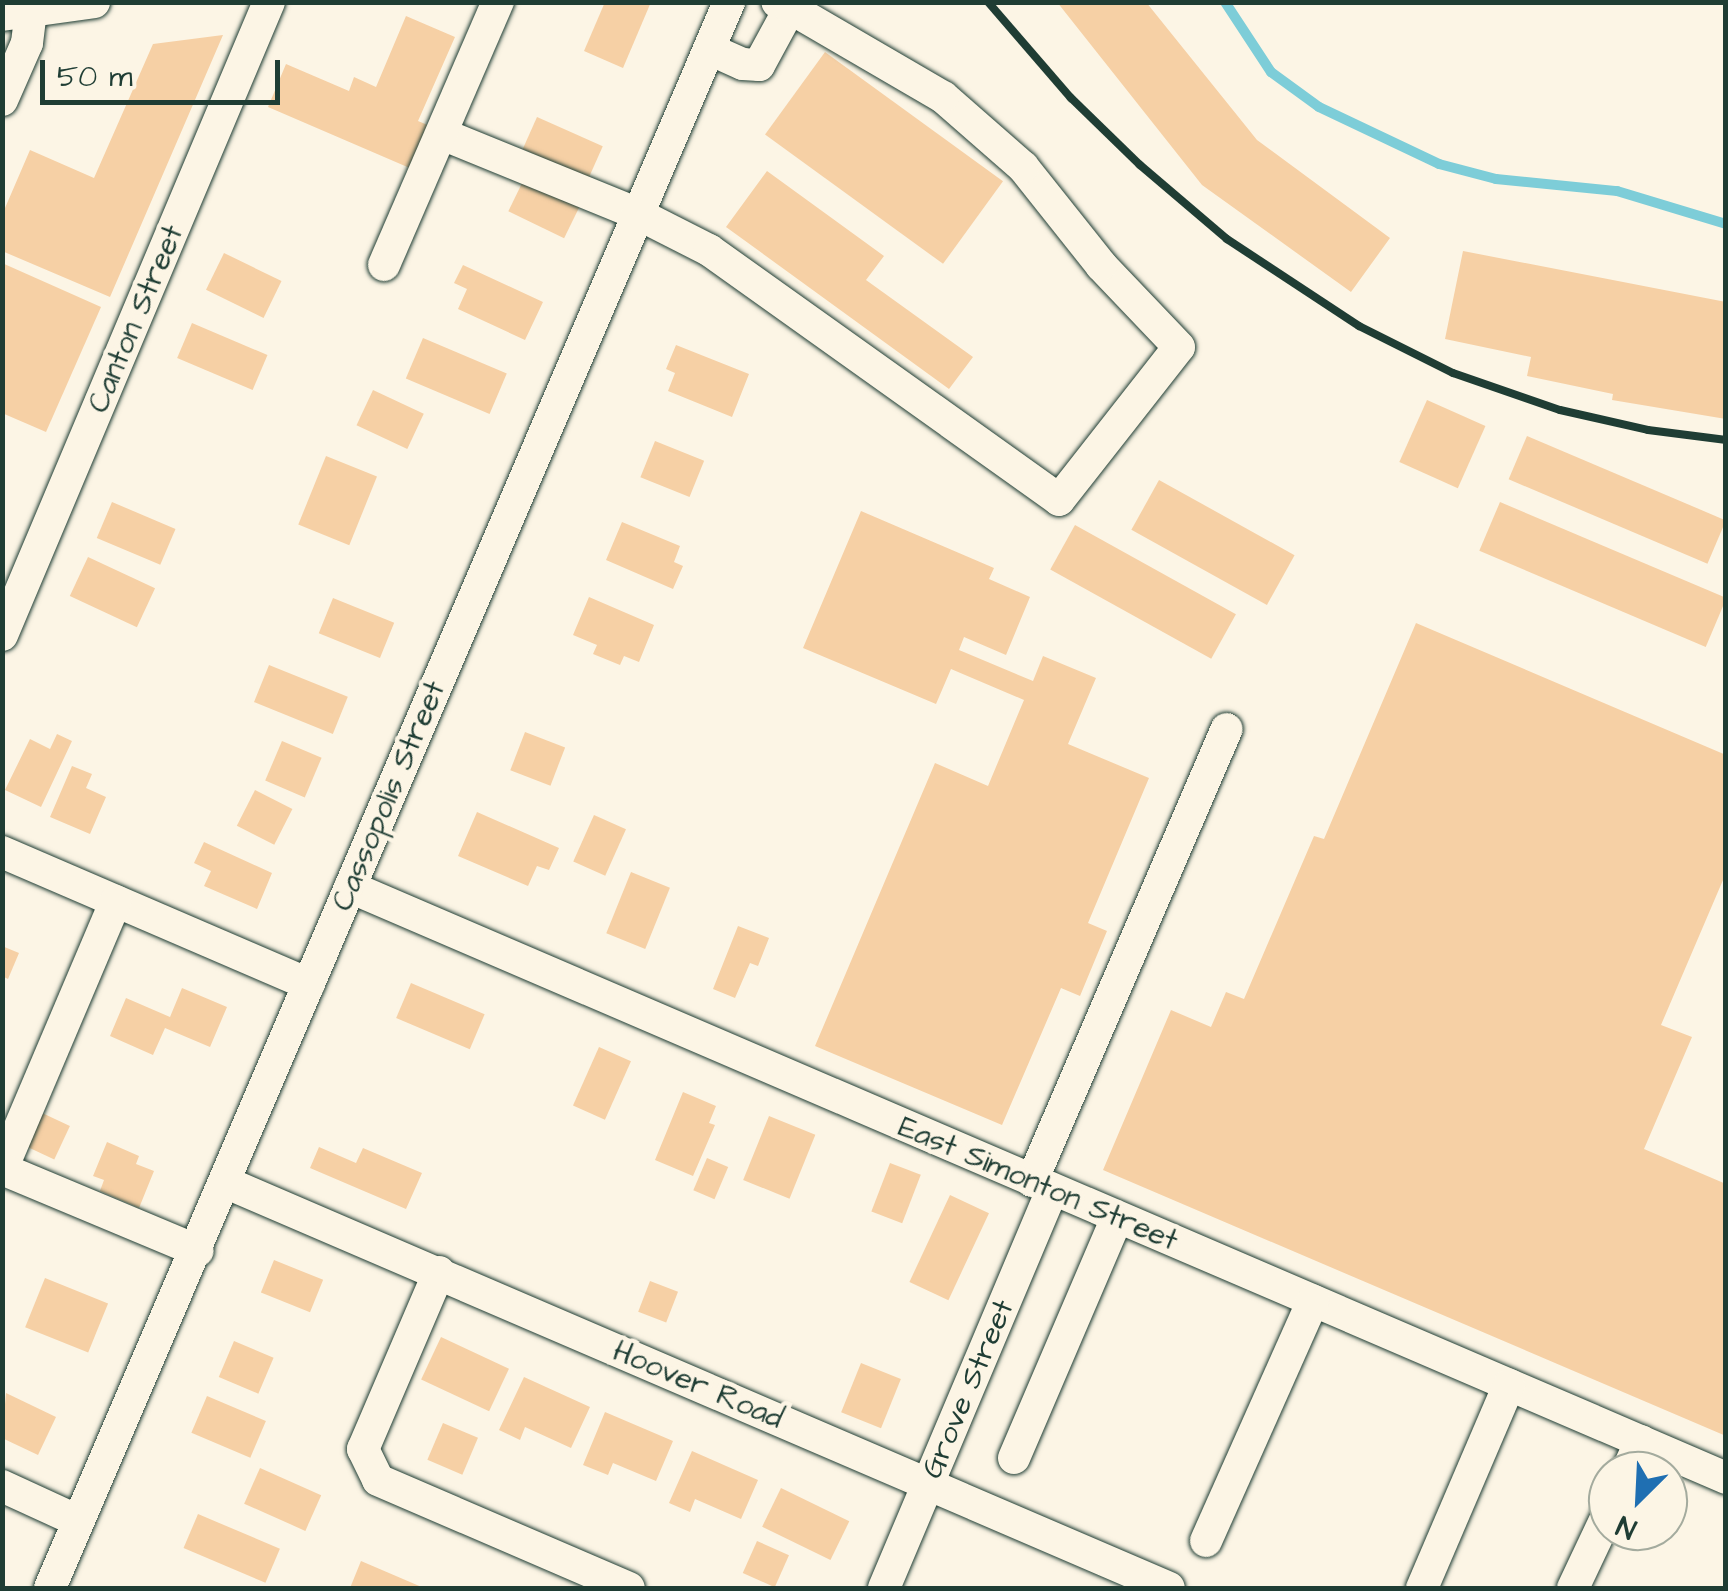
<!DOCTYPE html>
<html>
<head>
<meta charset="utf-8">
<style>
  body { margin:0 }
  #map { position:relative; width:1728px; height:1591px; overflow:hidden; background:#fcf5e5; font-family:"Architects Daughter",sans-serif }
  div>[style] { position:absolute }
  .stream>* { height:10px; margin:-5px; padding:0 5px; transform-origin:5px; border-radius:5px; background:#7dcdd8 }
  .building>* { inset:0; background:#f6d0a5; transform-origin:0 0 }
  .roads { filter:drop-shadow(0 0 2px #1f3d34) drop-shadow(0 0 2px #1f3d34) }
  .minor>* { height:32px; margin:-16px; padding:0 16px; transform-origin:16px; border-radius:16px; background:#fcf5e5 }
  .rail>* { height:8px; margin:-4px; padding:0 4px; transform-origin:4px; border-radius:4px; background:#1f3d34 }
  span { translate:-50% -50%; white-space:nowrap; text-align:center; line-height:1.15; -webkit-text-stroke:9px #fcf5e5; paint-order:stroke }
  .street-label { font-size:30px; color:#1f3d34 }
  .frame { position:absolute; inset:0; border:5px solid #1f3d34; pointer-events:none }
  .north { position:absolute; left:1588px; top:1451px; width:100px; height:100px; box-sizing:border-box; background:#fcf5e5; border:2px solid #a4ab9e; border-radius:50%; rotate:204deg; font-size:28px; font-weight:700; line-height:40px; text-align:center; color:#1f3d34 }
  .north::after { content:''; display:block; margin:auto; width:35px; height:45px; background:#1f6fb2; clip-path:polygon(50% 0,100% 100%,50% 72%,0 100%) }
  .scale { position:absolute; left:40px; top:60px; width:240px; height:45px; box-sizing:border-box; border:5px solid #1f3d34; border-top:0; padding-left:12px; font-size:30px; line-height:35px; white-space:nowrap; color:#1f3d34; -webkit-text-stroke:8px #fcf5e5; paint-order:stroke }
</style>
</head>
<body>
<div id="map">
  <div class="stream">
    <i style="left:1225px;top:2px;width:84px;rotate:56.7deg"></i>
    <i style="left:1271px;top:72px;width:59px;rotate:36.1deg"></i>
    <i style="left:1319px;top:107px;width:133px;rotate:25.4deg"></i>
    <i style="left:1439px;top:164px;width:59px;rotate:14.7deg"></i>
    <i style="left:1496px;top:179px;width:122px;rotate:5.7deg"></i>
    <i style="left:1617px;top:191px;width:114px;rotate:16.8deg"></i>
  </div>
  <div class="building">
    <i style="clip-path:polygon(605px 2px,651px 2px,623px 68px,584px 51px)"></i>
    <i style="clip-path:polygon(1057px 2px,1146px 2px,1257px 140px,1390px 238px,1351px 292px,1202px 185px)"></i>
    <i style="clip-path:polygon(406px 16px,455px 37px,418px 121px,430px 126px,412px 169px,268px 107px,286px 64px,349px 91px,354px 77px,376px 87px)"></i>
    <i style="clip-path:polygon(223px 35px,110px 297px,2px 251px,2px 215px,30px 150px,94px 178px,153px 44px)"></i>
    <i style="left:825px;top:52px;width:220px;height:102px;rotate:36deg"></i>
    <i style="left:537px;top:117px;width:72px;height:35px;rotate:24deg"></i>
    <i style="clip-path:polygon(767px 171px,884px 256px,866px 280px,973px 357px,949px 389px,726px 227px)"></i>
    <i style="left:525px;top:177px;width:62px;height:38px;rotate:26deg"></i>
    <i style="clip-path:polygon(1463px 251px,1726px 302px,1726px 419px,1612px 400px,1613px 394px,1527px 376px,1531px 357px,1445px 339px)"></i>
    <i style="left:224px;top:253px;width:64px;height:41px;rotate:26deg"></i>
    <i style="clip-path:polygon(2px 263px,101px 307px,46px 432px,2px 413px)"></i>
    <i style="clip-path:polygon(463px 265px,543px 302px,525px 340px,458px 309px,467px 289px,454px 283px)"></i>
    <i style="left:192px;top:323px;width:82px;height:38px;rotate:23deg"></i>
    <i style="left:423px;top:338px;width:91px;height:44px;rotate:23deg"></i>
    <i style="clip-path:polygon(676px 345px,749px 374px,732px 417px,668px 391px,675px 373px,666px 369px)"></i>
    <i style="left:373px;top:390px;width:56px;height:39px;rotate:25deg"></i>
    <i style="left:1427px;top:400px;width:64px;height:68px;rotate:24deg"></i>
    <i style="left:1527px;top:436px;width:216px;height:47px;rotate:23deg"></i>
    <i style="left:655px;top:441px;width:53px;height:39px;rotate:22deg"></i>
    <i style="left:326px;top:456px;width:55px;height:74px;rotate:22deg"></i>
    <i style="left:1159px;top:480px;width:155px;height:57px;rotate:29deg"></i>
    <i style="left:112px;top:502px;width:69px;height:39px;rotate:23deg"></i>
    <i style="left:1500px;top:502px;width:246px;height:53px;rotate:23deg"></i>
    <i style="clip-path:polygon(861px 511px,994px 568px,989px 579px,1030px 597px,1006px 655px,964px 637px,959px 650px,1033px 681px,1043px 656px,1096px 678px,1068px 744px,1149px 778px,1088px 923px,1107px 931px,1080px 996px,1061px 988px,1002px 1125px,815px 1046px,935px 763px,988px 786px,1024px 700px,951px 669px,936px 704px,803px 648px)"></i>
    <i style="clip-path:polygon(622px 522px,680px 546px,674px 562px,683px 566px,673px 589px,606px 560px)"></i>
    <i style="left:1075px;top:525px;width:184px;height:51px;rotate:29deg"></i>
    <i style="left:88px;top:557px;width:74px;height:43px;rotate:25deg"></i>
    <i style="clip-path:polygon(589px 597px,654px 625px,639px 662px,624px 656px,620px 665px,593px 654px,597px 645px,573px 635px)"></i>
    <i style="left:333px;top:598px;width:66px;height:38px;rotate:22deg"></i>
    <i style="clip-path:polygon(1416px 623px,1726px 755px,1726px 873px,1661px 1025px,1692px 1037px,1644px 1149px,1726px 1184px,1726px 1436px,1103px 1170px,1171px 1010px,1211px 1027px,1226px 992px,1244px 999px,1314px 836px,1324px 839px)"></i>
    <i style="left:269px;top:665px;width:85px;height:40px;rotate:22deg"></i>
    <i style="left:525px;top:732px;width:43px;height:41px;rotate:21deg"></i>
    <i style="clip-path:polygon(57px 734px,72px 741px,41px 807px,5px 790px,30px 739px,50px 749px)"></i>
    <i style="left:282px;top:741px;width:43px;height:43px;rotate:23deg"></i>
    <i style="clip-path:polygon(72px 766px,92px 774px,86px 788px,106px 797px,90px 834px,50px 817px)"></i>
    <i style="left:255px;top:790px;width:42px;height:40px;rotate:27deg"></i>
    <i style="clip-path:polygon(477px 812px,559px 848px,549px 870px,537px 866px,528px 886px,458px 856px)"></i>
    <i style="left:594px;top:815px;width:35px;height:51px;rotate:24deg"></i>
    <i style="clip-path:polygon(204px 842px,272px 873px,257px 909px,204px 886px,211px 871px,194px 863px)"></i>
    <i style="left:631px;top:872px;width:42px;height:66px;rotate:22deg"></i>
    <i style="clip-path:polygon(738px 926px,769px 938px,758px 966px,750px 963px,735px 998px,713px 989px)"></i>
    <i style="clip-path:polygon(2px 946px,19px 953px,8px 979px,2px 976px)"></i>
    <i style="left:411px;top:983px;width:80px;height:38px;rotate:23deg"></i>
    <i style="clip-path:polygon(182px 988px,227px 1007px,210px 1047px,165px 1028px,153px 1055px,110px 1036px,126px 998px,170px 1017px)"></i>
    <i style="left:599px;top:1047px;width:35px;height:64px;rotate:24deg"></i>
    <i style="clip-path:polygon(683px 1092px,716px 1106px,709px 1123px,715px 1125px,693px 1176px,655px 1160px)"></i>
    <i style="left:40px;top:1112px;width:33px;height:37px;rotate:25deg"></i>
    <i style="left:769px;top:1116px;width:50px;height:69px;rotate:22deg"></i>
    <i style="clip-path:polygon(107px 1142px,139px 1156px,136px 1164px,154px 1171px,139px 1208px,100px 1191px,104px 1180px,93px 1176px)"></i>
    <i style="clip-path:polygon(319px 1147px,356px 1163px,363px 1148px,422px 1173px,406px 1209px,310px 1168px)"></i>
    <i style="left:707px;top:1158px;width:23px;height:35px;rotate:23deg"></i>
    <i style="left:890px;top:1163px;width:33px;height:52px;rotate:21deg"></i>
    <i style="left:950px;top:1195px;width:43px;height:96px;rotate:25deg"></i>
    <i style="left:274px;top:1260px;width:53px;height:35px;rotate:22deg"></i>
    <i style="left:45px;top:1278px;width:68px;height:53px;rotate:22deg"></i>
    <i style="left:650px;top:1281px;width:30px;height:33px;rotate:21deg"></i>
    <i style="left:441px;top:1337px;width:75px;height:47px;rotate:25deg"></i>
    <i style="left:234px;top:1341px;width:43px;height:39px;rotate:23deg"></i>
    <i style="left:861px;top:1363px;width:43px;height:53px;rotate:22deg"></i>
    <i style="clip-path:polygon(524px 1377px,590px 1407px,571px 1448px,525px 1427px,520px 1440px,499px 1430px)"></i>
    <i style="clip-path:polygon(6px 1393px,56px 1417px,38px 1455px,2px 1438px)"></i>
    <i style="left:207px;top:1396px;width:64px;height:40px;rotate:23deg"></i>
    <i style="clip-path:polygon(605px 1412px,673px 1441px,656px 1481px,613px 1463px,608px 1475px,583px 1465px)"></i>
    <i style="left:443px;top:1423px;width:38px;height:40px;rotate:23deg"></i>
    <i style="clip-path:polygon(692px 1451px,758px 1480px,741px 1519px,695px 1499px,690px 1512px,669px 1503px)"></i>
    <i style="left:260px;top:1468px;width:67px;height:39px;rotate:24deg"></i>
    <i style="left:781px;top:1488px;width:76px;height:43px;rotate:26deg"></i>
    <i style="left:198px;top:1514px;width:89px;height:37px;rotate:23deg"></i>
    <i style="left:757px;top:1541px;width:35px;height:35px;rotate:24deg"></i>
    <i style="clip-path:polygon(361px 1561px,424px 1588px,350px 1588px)"></i>
  </div>
  <div class="roads">
    <div class="minor">
      <i style="left:2px;top:15px;width:93px;rotate:-8deg"></i>
      <i style="left:709px;top:49px;width:37px;rotate:24deg"></i>
      <i style="left:743px;top:64px;width:16px;rotate:4deg"></i>
      <i style="left:759px;top:65px;width:65px;rotate:-61.5deg"></i>
      <i style="left:790px;top:8px;width:14px;rotate:-155deg"></i>
      <i style="left:2px;top:100px;width:62px;rotate:-66.3deg"></i>
      <i style="left:27px;top:43px;width:31px;rotate:-83deg"></i>
      <i style="left:442px;top:134px;width:212px;rotate:22.2deg"></i>
      <i style="left:638px;top:214px;width:80px;rotate:26.9deg"></i>
      <i style="left:709px;top:250px;width:430px;rotate:35.5deg"></i>
      <i style="left:1059px;top:500px;width:194px;rotate:-51.9deg"></i>
      <i style="left:1179px;top:347px;width:113px;rotate:-133.6deg"></i>
      <i style="left:1101px;top:265px;width:125px;rotate:-128.5deg"></i>
      <i style="left:1023px;top:167px;width:106px;rotate:-138.8deg"></i>
      <i style="left:943px;top:97px;width:177px;rotate:-149.8deg"></i>
      <i style="left:384px;top:265px;width:287px;rotate:-66.6deg"></i>
      <i style="left:2px;top:635px;width:687px;rotate:-67.13deg"></i>
      <i style="left:2px;top:852px;width:334px;rotate:23.3deg"></i>
      <i style="left:350px;top:887px;width:1498px;rotate:23.24deg"></i>
      <i style="left:2px;top:1169px;width:291px;rotate:-67deg"></i>
      <i style="left:2px;top:1169px;width:212px;rotate:22.7deg"></i>
      <i style="left:1032px;top:1181px;width:492px;rotate:-66.7deg"></i>
      <i style="left:227px;top:1183px;width:1025px;rotate:23.26deg"></i>
      <i style="left:439px;top:1272px;width:193px;rotate:113.2deg"></i>
      <i style="left:363px;top:1449px;width:34px;rotate:64deg"></i>
      <i style="left:378px;top:1480px;width:273px;rotate:23.3deg"></i>
      <i style="left:1014px;top:1458px;width:261px;rotate:-66.8deg"></i>
      <i style="left:1627px;top:1471px;width:33px;rotate:-65deg"></i>
      <i style="left:2px;top:1486px;width:84px;rotate:24.7deg"></i>
      <i style="left:1206px;top:1541px;width:263px;rotate:-66deg"></i>
      <i style="left:50px;top:1588px;width:1725px;rotate:-66.82deg"></i>
      <i style="left:884px;top:1588px;width:432px;rotate:-67.1deg"></i>
      <i style="left:1422px;top:1588px;width:221px;rotate:-66.8deg"></i>
      <i style="left:1573px;top:1588px;width:82px;rotate:-64.7deg"></i>
    </div>
  </div>
  <div class="rail">
    <i style="left:988px;top:2px;width:127px;rotate:49.2deg"></i>
    <i style="left:1071px;top:98px;width:96px;rotate:44.2deg"></i>
    <i style="left:1140px;top:165px;width:114px;rotate:40.4deg"></i>
    <i style="left:1227px;top:239px;width:158px;rotate:33.4deg"></i>
    <i style="left:1359px;top:326px;width:105px;rotate:26.6deg"></i>
    <i style="left:1453px;top:373px;width:113px;rotate:19.1deg"></i>
    <i style="left:1560px;top:410px;width:90px;rotate:12.8deg"></i>
    <i style="left:1648px;top:430px;width:79px;rotate:7.3deg"></i>
  </div>
  <div class="street-label">
    <span style="left:136px;top:319px;rotate:-67deg">Canton Street</span>
    <span style="left:389px;top:796px;rotate:-67deg">Cassopolis Street</span>
    <span style="left:1038px;top:1184px;rotate:23deg">East Simonton Street</span>
    <span style="left:698px;top:1385px;rotate:23deg">Hoover Road</span>
    <span style="left:968px;top:1389px;rotate:-67deg">Grove Street</span>
  </div>
  <div class="frame"></div>
  <div class="north">N</div>
  <div class="scale">50 m</div>
</div>
</body>
</html>
